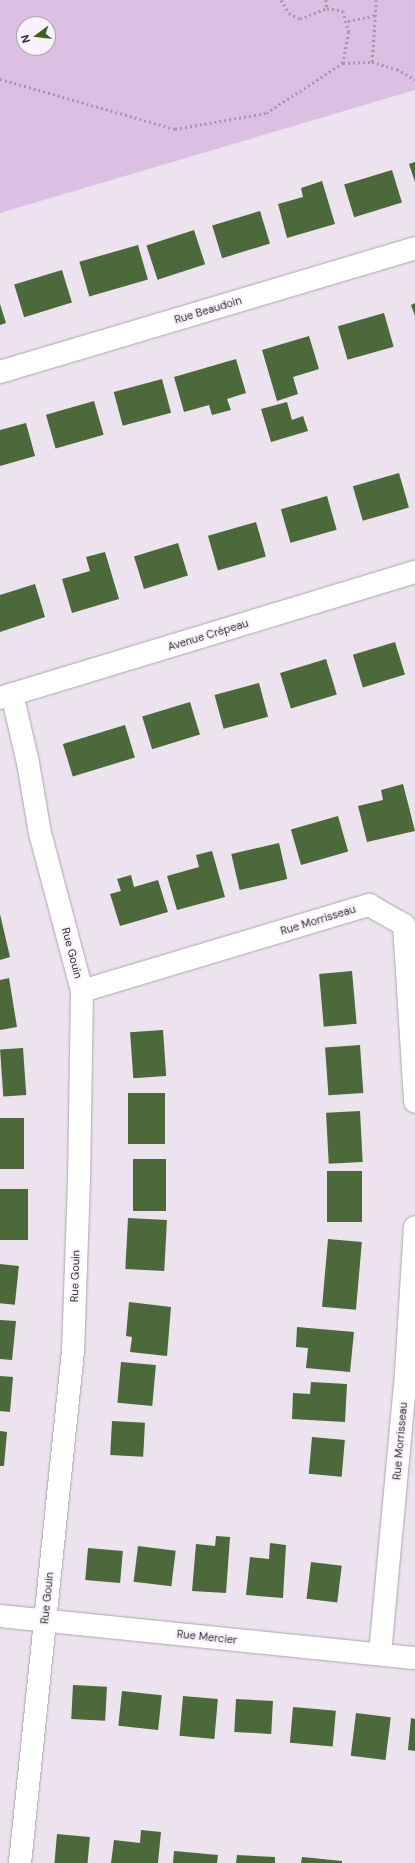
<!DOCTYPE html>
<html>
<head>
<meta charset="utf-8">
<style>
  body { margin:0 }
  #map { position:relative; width:415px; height:1863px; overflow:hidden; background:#ece3ee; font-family:"DM Sans",sans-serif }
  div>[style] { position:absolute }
  .green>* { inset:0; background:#dbc0e4 }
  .building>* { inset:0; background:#4b693a; transform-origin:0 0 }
  .path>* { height:2.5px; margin-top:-1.25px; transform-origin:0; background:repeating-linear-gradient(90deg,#a29ba3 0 2px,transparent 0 5px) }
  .roads { filter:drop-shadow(0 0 1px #aca4ae) drop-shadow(0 0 1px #aca4ae) }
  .street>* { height:22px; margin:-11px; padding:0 11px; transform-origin:11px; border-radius:11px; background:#fff }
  span { translate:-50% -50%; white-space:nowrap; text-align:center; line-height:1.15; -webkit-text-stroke:4px #f9f1fc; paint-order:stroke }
  .street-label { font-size:11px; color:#302d31 }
  .north { position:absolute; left:16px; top:16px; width:40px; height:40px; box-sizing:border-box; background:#f9f1fc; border:1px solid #a9a3ab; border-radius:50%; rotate:255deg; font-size:11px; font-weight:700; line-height:16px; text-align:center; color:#302d31 }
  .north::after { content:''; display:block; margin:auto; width:14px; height:18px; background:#3a631e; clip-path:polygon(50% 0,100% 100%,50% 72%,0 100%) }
</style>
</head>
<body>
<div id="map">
  <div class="green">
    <i style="clip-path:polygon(evenodd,0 0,415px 0,415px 90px,0 213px,0 0,24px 24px,48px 24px,48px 48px,24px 48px,24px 24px)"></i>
  </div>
  <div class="building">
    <i style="clip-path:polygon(415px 162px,415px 182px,409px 164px)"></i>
    <i style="left:392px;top:170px;width:34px;height:50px;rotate:73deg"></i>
    <i style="clip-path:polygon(322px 181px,335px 224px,287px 238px,278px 204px,303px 197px,301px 188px)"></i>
    <i style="left:260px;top:211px;width:34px;height:50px;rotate:73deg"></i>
    <i style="left:194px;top:230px;width:36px;height:50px;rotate:72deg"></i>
    <i style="left:138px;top:245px;width:36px;height:61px;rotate:74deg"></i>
    <i style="left:62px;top:270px;width:34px;height:50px;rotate:73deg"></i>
    <i style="clip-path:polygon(415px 303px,415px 316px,411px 305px)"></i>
    <i style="clip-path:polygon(0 304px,6px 323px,0 325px)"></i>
    <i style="left:384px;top:313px;width:35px;height:48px;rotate:74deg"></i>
    <i style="clip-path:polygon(309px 336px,319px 369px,293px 377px,298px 394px,277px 401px,262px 350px)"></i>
    <i style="clip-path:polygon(236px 359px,246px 393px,227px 399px,231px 410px,212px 415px,209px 405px,184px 412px,174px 377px)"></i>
    <i style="left:162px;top:379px;width:35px;height:50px;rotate:75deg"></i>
    <i style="left:94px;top:401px;width:35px;height:50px;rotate:74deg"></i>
    <i style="clip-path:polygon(287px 402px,292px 420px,303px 416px,308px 431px,271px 442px,261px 409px)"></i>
    <i style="clip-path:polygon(26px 423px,35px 456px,0 466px,0 430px)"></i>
    <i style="left:399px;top:473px;width:36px;height:48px;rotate:74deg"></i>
    <i style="left:327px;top:496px;width:35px;height:48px;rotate:74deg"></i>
    <i style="left:256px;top:522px;width:36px;height:50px;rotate:74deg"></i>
    <i style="left:178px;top:543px;width:34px;height:46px;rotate:73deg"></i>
    <i style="clip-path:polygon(105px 552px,119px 599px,72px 613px,62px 579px,90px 571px,86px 557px)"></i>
    <i style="clip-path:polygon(35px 584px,45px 617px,0 632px,0 595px)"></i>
    <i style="left:395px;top:642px;width:34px;height:44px;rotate:73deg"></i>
    <i style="left:326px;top:659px;width:37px;height:48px;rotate:73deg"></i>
    <i style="left:259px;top:683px;width:35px;height:46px;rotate:75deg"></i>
    <i style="left:190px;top:702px;width:34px;height:50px;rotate:73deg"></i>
    <i style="left:125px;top:725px;width:34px;height:65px;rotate:73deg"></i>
    <i style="clip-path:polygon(403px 784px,415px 831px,367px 842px,358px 806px,383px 800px,381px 790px)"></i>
    <i style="left:338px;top:816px;width:37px;height:49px;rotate:74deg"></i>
    <i style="left:279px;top:843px;width:37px;height:49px;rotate:77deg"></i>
    <i style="clip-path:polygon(212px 851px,225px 897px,177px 910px,167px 876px,199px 867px,196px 855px)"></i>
    <i style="clip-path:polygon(131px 875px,134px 887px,158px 880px,168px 912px,120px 926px,110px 894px,121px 891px,117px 879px)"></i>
    <i style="clip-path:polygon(0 914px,10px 957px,0 960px)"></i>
    <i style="left:352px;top:971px;width:53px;height:33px;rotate:85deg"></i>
    <i style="clip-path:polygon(9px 978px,17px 1027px,0 1030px,0 980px)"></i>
    <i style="left:163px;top:1030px;width:46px;height:33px;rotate:86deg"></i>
    <i style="left:360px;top:1045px;width:48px;height:35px;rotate:86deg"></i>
    <i style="left:23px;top:1048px;width:47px;height:23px;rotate:86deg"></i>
    <i style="left:128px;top:1093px;width:37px;height:51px"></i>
    <i style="left:360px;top:1111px;width:51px;height:34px;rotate:87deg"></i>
    <i style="left:0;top:1118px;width:24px;height:51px"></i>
    <i style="left:166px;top:1159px;width:52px;height:33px;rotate:90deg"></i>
    <i style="left:327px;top:1171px;width:35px;height:51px"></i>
    <i style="left:0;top:1189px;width:28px;height:51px"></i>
    <i style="left:128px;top:1218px;width:39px;height:51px;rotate:3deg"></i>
    <i style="left:328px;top:1239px;width:34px;height:68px;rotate:5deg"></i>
    <i style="left:0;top:1264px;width:19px;height:39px;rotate:6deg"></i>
    <i style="clip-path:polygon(129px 1302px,171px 1307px,167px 1356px,130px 1352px,132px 1337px,126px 1336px)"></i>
    <i style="clip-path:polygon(0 1320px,16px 1321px,12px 1360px,0 1359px)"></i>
    <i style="clip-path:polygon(297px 1327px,354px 1332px,350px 1372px,306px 1368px,308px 1348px,296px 1347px)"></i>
    <i style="left:121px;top:1362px;width:35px;height:41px;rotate:5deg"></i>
    <i style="clip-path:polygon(0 1376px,13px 1377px,10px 1412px,0 1411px)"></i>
    <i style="clip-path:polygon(311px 1382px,347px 1384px,345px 1422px,292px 1419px,293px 1393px,310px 1394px)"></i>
    <i style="left:112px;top:1421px;width:33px;height:34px;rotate:3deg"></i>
    <i style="clip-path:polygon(0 1431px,7px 1432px,4px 1466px,0 1466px)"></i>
    <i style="left:312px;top:1437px;width:33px;height:37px;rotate:5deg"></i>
    <i style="clip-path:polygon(216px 1536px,230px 1537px,226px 1593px,192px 1591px,196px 1544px,215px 1546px)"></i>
    <i style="clip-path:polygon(270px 1543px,286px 1545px,283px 1598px,246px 1595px,250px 1557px,269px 1559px)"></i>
    <i style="left:138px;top:1546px;width:38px;height:36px;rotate:7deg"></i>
    <i style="left:88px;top:1548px;width:35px;height:32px;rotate:5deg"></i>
    <i style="left:311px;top:1562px;width:31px;height:37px;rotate:7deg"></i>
    <i style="left:73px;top:1685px;width:34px;height:34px;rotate:3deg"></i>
    <i style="left:122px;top:1691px;width:40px;height:35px;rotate:6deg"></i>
    <i style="left:183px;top:1696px;width:35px;height:40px;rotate:5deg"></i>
    <i style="left:236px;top:1699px;width:37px;height:33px;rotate:3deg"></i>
    <i style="left:293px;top:1707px;width:43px;height:36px;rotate:5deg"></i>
    <i style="left:356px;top:1713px;width:35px;height:43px;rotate:7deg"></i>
    <i style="clip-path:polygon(411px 1718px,415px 1719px,415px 1751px,408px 1750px)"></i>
    <i style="clip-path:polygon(141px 1830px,161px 1832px,158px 1863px,111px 1863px,114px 1840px,140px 1843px)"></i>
    <i style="left:57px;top:1834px;width:33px;height:29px;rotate:5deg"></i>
    <i style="clip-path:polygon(174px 1851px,218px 1855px,217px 1863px,173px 1863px)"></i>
    <i style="clip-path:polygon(237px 1855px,275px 1857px,275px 1863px,236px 1863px)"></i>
    <i style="clip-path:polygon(302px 1857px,342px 1861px,342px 1863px,301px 1863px)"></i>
  </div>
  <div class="path">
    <i style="left:281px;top:0;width:15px;rotate:58deg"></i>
    <i style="left:289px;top:13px;width:13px;rotate:29deg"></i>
    <i style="left:300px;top:19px;width:29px;rotate:-22deg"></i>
    <i style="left:327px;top:8px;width:16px;rotate:11deg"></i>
    <i style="left:343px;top:11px;width:22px;rotate:74deg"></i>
    <i style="left:349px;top:32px;width:32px;rotate:101deg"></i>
    <i style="left:326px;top:0;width:8px;rotate:83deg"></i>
    <i style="left:348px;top:21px;width:29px;rotate:-12deg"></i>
    <i style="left:372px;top:62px;width:62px;rotate:-86.3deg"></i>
    <i style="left:0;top:79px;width:182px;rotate:15.9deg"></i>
    <i style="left:175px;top:129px;width:92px;rotate:-10deg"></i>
    <i style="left:266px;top:113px;width:92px;rotate:-33deg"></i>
    <i style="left:343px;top:63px;width:29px;rotate:-2deg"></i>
    <i style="left:372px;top:62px;width:26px;rotate:16deg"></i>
    <i style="left:397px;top:69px;width:21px;rotate:31deg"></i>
  </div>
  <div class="roads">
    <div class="street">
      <i style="left:0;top:372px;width:433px;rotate:-16.6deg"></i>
      <i style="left:12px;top:694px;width:71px;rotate:76.9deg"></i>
      <i style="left:28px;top:763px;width:71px;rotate:80.3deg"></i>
      <i style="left:40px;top:833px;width:163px;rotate:75.1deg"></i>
      <i style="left:82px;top:991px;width:189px;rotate:90.9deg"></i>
      <i style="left:79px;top:1180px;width:171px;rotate:92deg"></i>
      <i style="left:73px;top:1351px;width:515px;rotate:95.91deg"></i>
      <i style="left:0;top:698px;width:434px;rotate:-16.9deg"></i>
      <i style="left:82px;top:991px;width:300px;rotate:-16.7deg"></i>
      <i style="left:369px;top:905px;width:40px;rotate:29.7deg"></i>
      <i style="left:404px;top:925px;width:177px;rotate:86.4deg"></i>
      <i style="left:0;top:1616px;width:417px;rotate:5.8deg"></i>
      <i style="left:380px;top:1654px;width:282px;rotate:-84.7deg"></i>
      <i style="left:406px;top:1373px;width:146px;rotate:-86.5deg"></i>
    </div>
  </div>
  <div class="street-label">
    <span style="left:208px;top:310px;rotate:-17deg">Rue Beaudoin</span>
    <span style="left:208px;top:635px;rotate:-17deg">Avenue Crépeau</span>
    <span style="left:318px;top:920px;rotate:-17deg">Rue Morrisseau</span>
    <span style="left:72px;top:953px;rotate:75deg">Rue Gouin</span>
    <span style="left:75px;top:1276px;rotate:-88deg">Rue Gouin</span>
    <span style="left:400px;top:1441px;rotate:-85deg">Rue Morrisseau</span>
    <span style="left:47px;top:1598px;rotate:-84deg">Rue Gouin</span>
    <span style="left:207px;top:1637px;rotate:6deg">Rue Mercier</span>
  </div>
  <div class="north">N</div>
</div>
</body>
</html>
